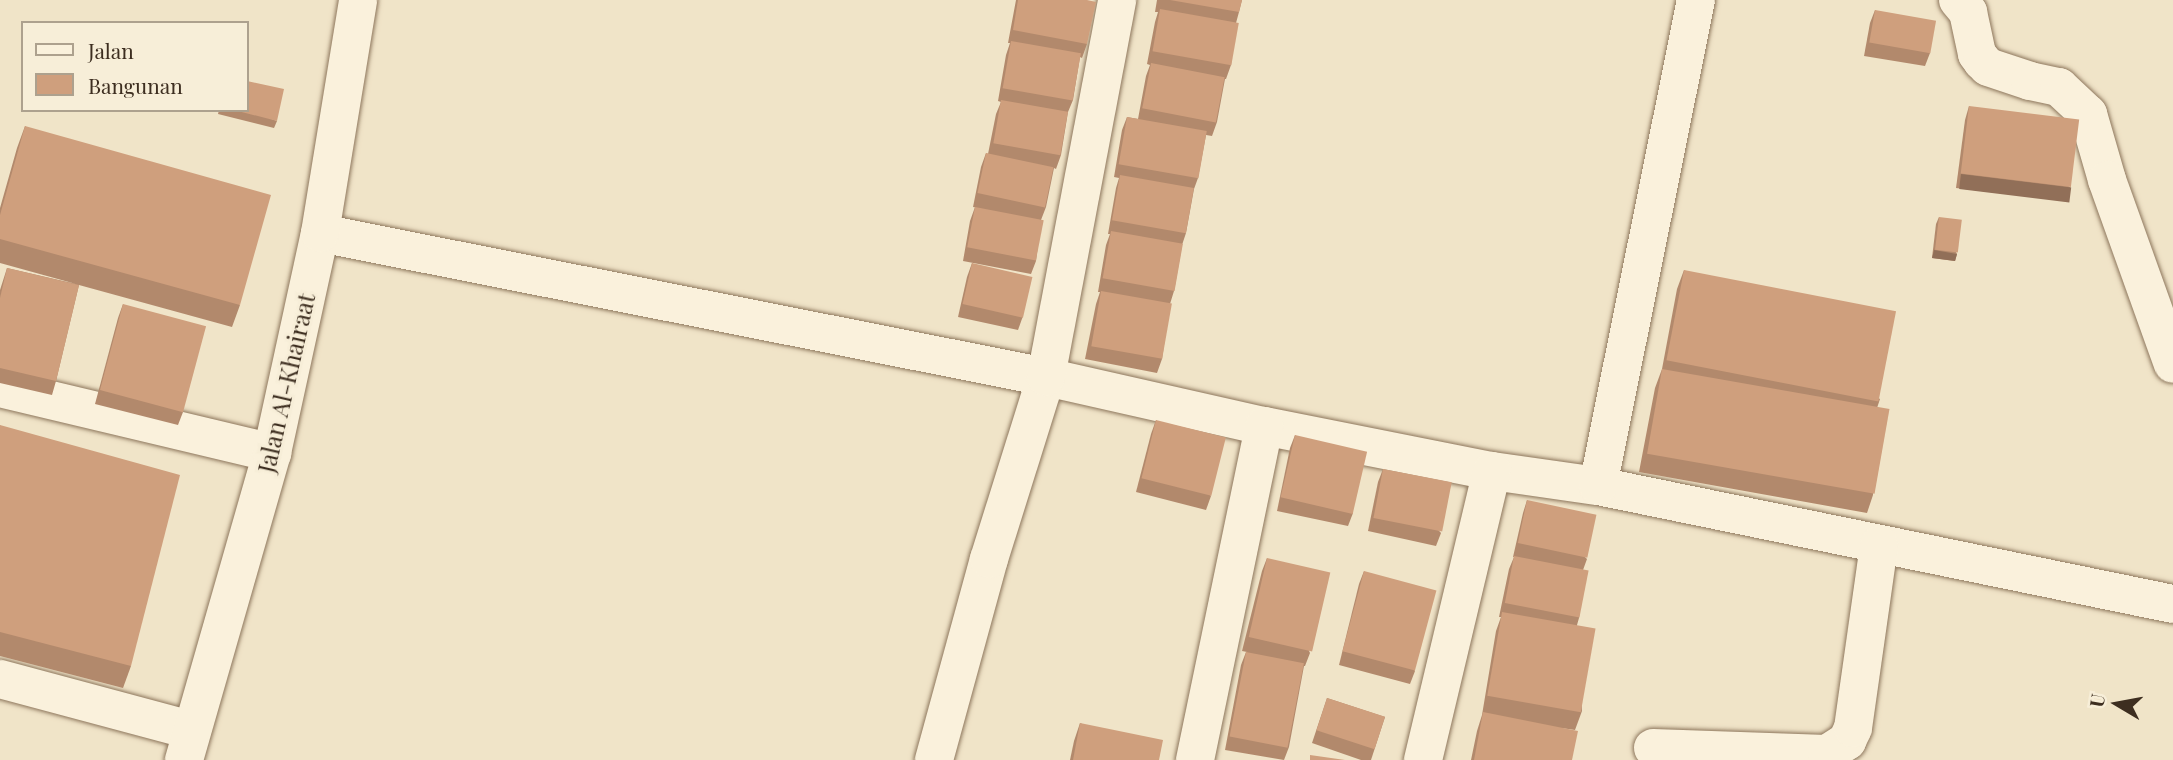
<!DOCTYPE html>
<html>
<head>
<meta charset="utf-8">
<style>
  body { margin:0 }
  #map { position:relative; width:2173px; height:760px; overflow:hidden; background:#f0e4c8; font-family:"Playfair Display",serif }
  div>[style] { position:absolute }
  .roads { filter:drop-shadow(0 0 2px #8d765c) drop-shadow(0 0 2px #8d765c) }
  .minor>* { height:38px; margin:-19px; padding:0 19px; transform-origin:19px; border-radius:19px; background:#faf1dc }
  .wall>* { inset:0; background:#b2896c }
  .shaded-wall>* { inset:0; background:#916f58; transform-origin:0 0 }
  .building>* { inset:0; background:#cf9f7d; transform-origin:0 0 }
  span { translate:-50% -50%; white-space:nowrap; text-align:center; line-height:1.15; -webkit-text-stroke:6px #f7eed8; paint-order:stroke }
  .street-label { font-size:24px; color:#3d2e20 }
  .legend { position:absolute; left:21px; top:21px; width:228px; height:91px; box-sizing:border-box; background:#f7eed8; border:2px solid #ada18e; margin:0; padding:9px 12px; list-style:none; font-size:21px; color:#3d2e20 }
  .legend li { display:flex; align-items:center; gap:14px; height:35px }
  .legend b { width:35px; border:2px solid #ada18e }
  .north { position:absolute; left:2082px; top:669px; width:70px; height:70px; -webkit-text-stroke:5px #f7eed8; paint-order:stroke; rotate:280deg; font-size:19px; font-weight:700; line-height:28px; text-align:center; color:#3d2e20 }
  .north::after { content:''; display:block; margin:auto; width:24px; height:32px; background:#3d2e20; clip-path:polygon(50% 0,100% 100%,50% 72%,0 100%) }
</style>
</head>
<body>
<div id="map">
  <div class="roads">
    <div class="minor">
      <i style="left:1958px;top:0;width:16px;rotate:50deg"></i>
      <i style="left:1968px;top:12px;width:43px;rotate:77.9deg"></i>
      <i style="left:1977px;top:54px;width:9px;rotate:54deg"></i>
      <i style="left:1982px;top:61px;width:8px;rotate:45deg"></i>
      <i style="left:1988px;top:67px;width:44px;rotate:18.4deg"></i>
      <i style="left:2030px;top:81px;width:30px;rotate:12deg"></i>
      <i style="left:2059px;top:87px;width:40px;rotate:43deg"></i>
      <i style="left:2088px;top:114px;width:69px;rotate:73.9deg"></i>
      <i style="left:2107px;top:180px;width:195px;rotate:70.3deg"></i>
      <i style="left:320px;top:233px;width:740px;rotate:11.22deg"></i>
      <i style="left:1046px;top:377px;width:223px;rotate:12.7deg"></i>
      <i style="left:1264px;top:426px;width:232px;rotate:11.2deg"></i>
      <i style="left:1492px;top:471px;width:107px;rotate:8.1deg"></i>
      <i style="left:1598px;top:486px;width:587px;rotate:11.6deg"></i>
      <i style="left:0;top:388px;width:280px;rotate:13.4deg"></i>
      <i style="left:1598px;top:486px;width:496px;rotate:-78.6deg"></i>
      <i style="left:0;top:679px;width:197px;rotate:15deg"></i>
      <i style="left:1653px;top:748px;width:174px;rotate:2deg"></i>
      <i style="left:1827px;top:754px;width:24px;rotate:-33deg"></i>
      <i style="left:1847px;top:741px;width:14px;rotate:-65deg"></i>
      <i style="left:1853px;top:728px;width:185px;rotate:-81.9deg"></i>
      <i style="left:184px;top:760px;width:319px;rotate:-74deg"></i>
      <i style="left:272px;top:453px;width:225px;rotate:-77.7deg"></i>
      <i style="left:320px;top:233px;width:236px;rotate:-80.7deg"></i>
      <i style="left:934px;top:760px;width:208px;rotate:-74.7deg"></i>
      <i style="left:989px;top:559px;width:191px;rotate:-72.6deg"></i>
      <i style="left:1046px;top:377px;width:384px;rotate:-79.3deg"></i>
      <i style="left:1195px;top:760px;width:341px;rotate:-78.3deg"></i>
      <i style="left:1423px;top:760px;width:297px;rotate:-76.6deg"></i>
    </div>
  </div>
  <div class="wall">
    <i style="clip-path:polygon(1016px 0,1087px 0,1087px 44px,1082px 58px,1080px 57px,1073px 100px,1068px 112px,1061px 155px,1056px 169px,1054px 168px,1046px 207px,1041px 220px,1036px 261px,1031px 274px,963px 261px,970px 221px,975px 207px,996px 211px,973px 207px,981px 167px,986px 153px,988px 154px,996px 114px,1001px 102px,998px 101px,1006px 55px,1010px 43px,1008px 43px)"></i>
    <i style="clip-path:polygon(1157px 0,1242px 0,1239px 12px,1236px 23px,1231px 65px,1226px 79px,1225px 79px,1217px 122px,1212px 136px,1206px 135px,1198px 178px,1194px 189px,1186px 233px,1182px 245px,1174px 291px,1170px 304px,1162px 359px,1157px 373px,1085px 359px,1096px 304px,1100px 292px,1098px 292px,1106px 245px,1110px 234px,1108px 234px,1116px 188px,1119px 178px,1114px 177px,1122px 130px,1127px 117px,1138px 119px,1146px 76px,1150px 65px,1147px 64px,1155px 22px,1158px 12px,1155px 12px)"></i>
    <i style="clip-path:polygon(1875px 10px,1930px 53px,1925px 66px,1864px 56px,1870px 23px)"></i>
    <i style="clip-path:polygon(1969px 106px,2071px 188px,2066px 201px,1956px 188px,1965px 120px)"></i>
    <i style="clip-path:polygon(219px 110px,247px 110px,277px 121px,274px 128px,218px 114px)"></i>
    <i style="clip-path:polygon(25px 126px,240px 305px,232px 327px,79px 285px,56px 381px,52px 395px,0 383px,0 290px,7px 268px,76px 284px,0 263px,0 208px,17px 148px)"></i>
    <i style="clip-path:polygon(1939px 217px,1957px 254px,1955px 261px,1932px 258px,1936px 224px)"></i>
    <i style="clip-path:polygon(972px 263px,1023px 316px,1018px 330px,958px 317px,967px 277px)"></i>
    <i style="clip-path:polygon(1684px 270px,1880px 399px,1877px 408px,1873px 495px,1867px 513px,1639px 472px,1655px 388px,1662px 369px,1677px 289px)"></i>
    <i style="clip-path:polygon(123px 304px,183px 412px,178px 425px,95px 404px,118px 318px)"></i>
    <i style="clip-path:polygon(1156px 420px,1211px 496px,1206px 510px,1136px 492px,1151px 434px)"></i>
    <i style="clip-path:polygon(0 425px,131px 666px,123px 688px,0 656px)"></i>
    <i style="clip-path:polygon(1295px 435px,1353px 513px,1348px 526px,1277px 511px,1290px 448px)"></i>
    <i style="clip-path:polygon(1383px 469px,1441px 533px,1436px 546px,1368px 531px,1378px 482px)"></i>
    <i style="clip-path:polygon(1527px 500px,1587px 559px,1583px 570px,1579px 618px,1577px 625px,1582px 711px,1575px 730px,1561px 728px,1572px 760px,1471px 760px,1477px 731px,1482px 715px,1496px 631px,1501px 617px,1499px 617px,1509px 569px,1514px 557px,1513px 557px,1523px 513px)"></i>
    <i style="clip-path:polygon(1267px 558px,1310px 653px,1305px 666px,1304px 666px,1289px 747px,1284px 760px,1225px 750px,1241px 665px,1246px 652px,1247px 652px,1242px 651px,1262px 571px)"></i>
    <i style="clip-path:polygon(1364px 571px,1415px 671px,1410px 684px,1339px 665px,1359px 584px)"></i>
    <i style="clip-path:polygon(1327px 698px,1385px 717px,1371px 760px,1361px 760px,1312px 743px)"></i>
    <i style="clip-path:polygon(1080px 723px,1159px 760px,1070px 760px,1074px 741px)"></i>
  </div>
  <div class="shaded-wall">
    <i style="left:1961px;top:174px;width:111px;height:15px;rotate:7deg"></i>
    <i style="clip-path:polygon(1934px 250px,1957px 254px,1955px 261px,1932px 258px)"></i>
  </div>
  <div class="building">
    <i style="clip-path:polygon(1018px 0,1087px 0,1096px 2px,1087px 44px,1013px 30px)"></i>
    <i style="clip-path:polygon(1170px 0,1242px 0,1239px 12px)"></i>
    <i style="left:1160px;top:9px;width:80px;height:43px;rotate:10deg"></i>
    <i style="left:1875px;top:10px;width:62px;height:33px;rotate:10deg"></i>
    <i style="left:1011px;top:41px;width:71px;height:48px;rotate:10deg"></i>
    <i style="left:1151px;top:63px;width:75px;height:46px;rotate:11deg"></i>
    <i style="clip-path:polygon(247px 81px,284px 89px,277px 121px,234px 110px,247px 110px)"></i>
    <i style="left:1001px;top:100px;width:68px;height:44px;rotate:10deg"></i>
    <i style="left:1969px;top:106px;width:111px;height:68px;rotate:7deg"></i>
    <i style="left:1127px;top:117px;width:81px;height:48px;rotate:10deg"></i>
    <i style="clip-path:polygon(25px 126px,271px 195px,240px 305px,0 239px,0 215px)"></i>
    <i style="left:986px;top:153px;width:69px;height:41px;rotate:12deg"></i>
    <i style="left:1120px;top:175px;width:75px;height:46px;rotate:10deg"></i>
    <i style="left:975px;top:207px;width:70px;height:41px;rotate:11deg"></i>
    <i style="left:1939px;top:217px;width:23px;height:33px;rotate:7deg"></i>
    <i style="left:1111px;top:231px;width:73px;height:48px;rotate:10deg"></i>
    <i style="left:972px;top:263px;width:62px;height:42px;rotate:13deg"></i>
    <i style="clip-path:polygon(7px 268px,79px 285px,56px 381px,0 368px,0 298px)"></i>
    <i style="left:1684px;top:270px;width:216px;height:92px;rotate:11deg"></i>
    <i style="left:1101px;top:291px;width:72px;height:56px;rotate:10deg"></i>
    <i style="left:123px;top:304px;width:86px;height:89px;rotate:15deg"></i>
    <i style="left:1662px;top:369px;width:231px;height:86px;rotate:10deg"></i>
    <i style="left:1156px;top:420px;width:72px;height:60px;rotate:14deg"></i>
    <i style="clip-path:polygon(0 425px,180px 475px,131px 666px,0 632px)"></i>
    <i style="left:1295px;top:435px;width:74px;height:64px;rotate:13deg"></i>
    <i style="left:1383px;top:469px;width:70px;height:50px;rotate:11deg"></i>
    <i style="left:1527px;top:500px;width:71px;height:44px;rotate:12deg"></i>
    <i style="left:1514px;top:556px;width:76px;height:48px;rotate:11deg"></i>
    <i style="left:1267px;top:558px;width:65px;height:81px;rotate:13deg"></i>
    <i style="left:1364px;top:571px;width:75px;height:83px;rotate:15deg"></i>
    <i style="left:1502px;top:612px;width:95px;height:85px;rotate:10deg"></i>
    <i style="left:1246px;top:652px;width:59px;height:86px;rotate:11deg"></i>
    <i style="left:1327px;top:698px;width:61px;height:34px;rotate:18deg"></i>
    <i style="clip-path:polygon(1483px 712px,1578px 731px,1572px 760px,1474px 760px)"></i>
    <i style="clip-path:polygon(1080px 723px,1163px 740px,1159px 760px,1073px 760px)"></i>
    <i style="clip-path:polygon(1310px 755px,1345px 760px,1310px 760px)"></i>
  </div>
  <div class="street-label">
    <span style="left:286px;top:383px;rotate:-77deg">Jalan Al-Khairaat</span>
  </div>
  <ul class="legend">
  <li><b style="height:9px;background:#faf1dc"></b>Jalan</li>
  <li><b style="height:19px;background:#cf9f7d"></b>Bangunan</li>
  </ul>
  <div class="north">U</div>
</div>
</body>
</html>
